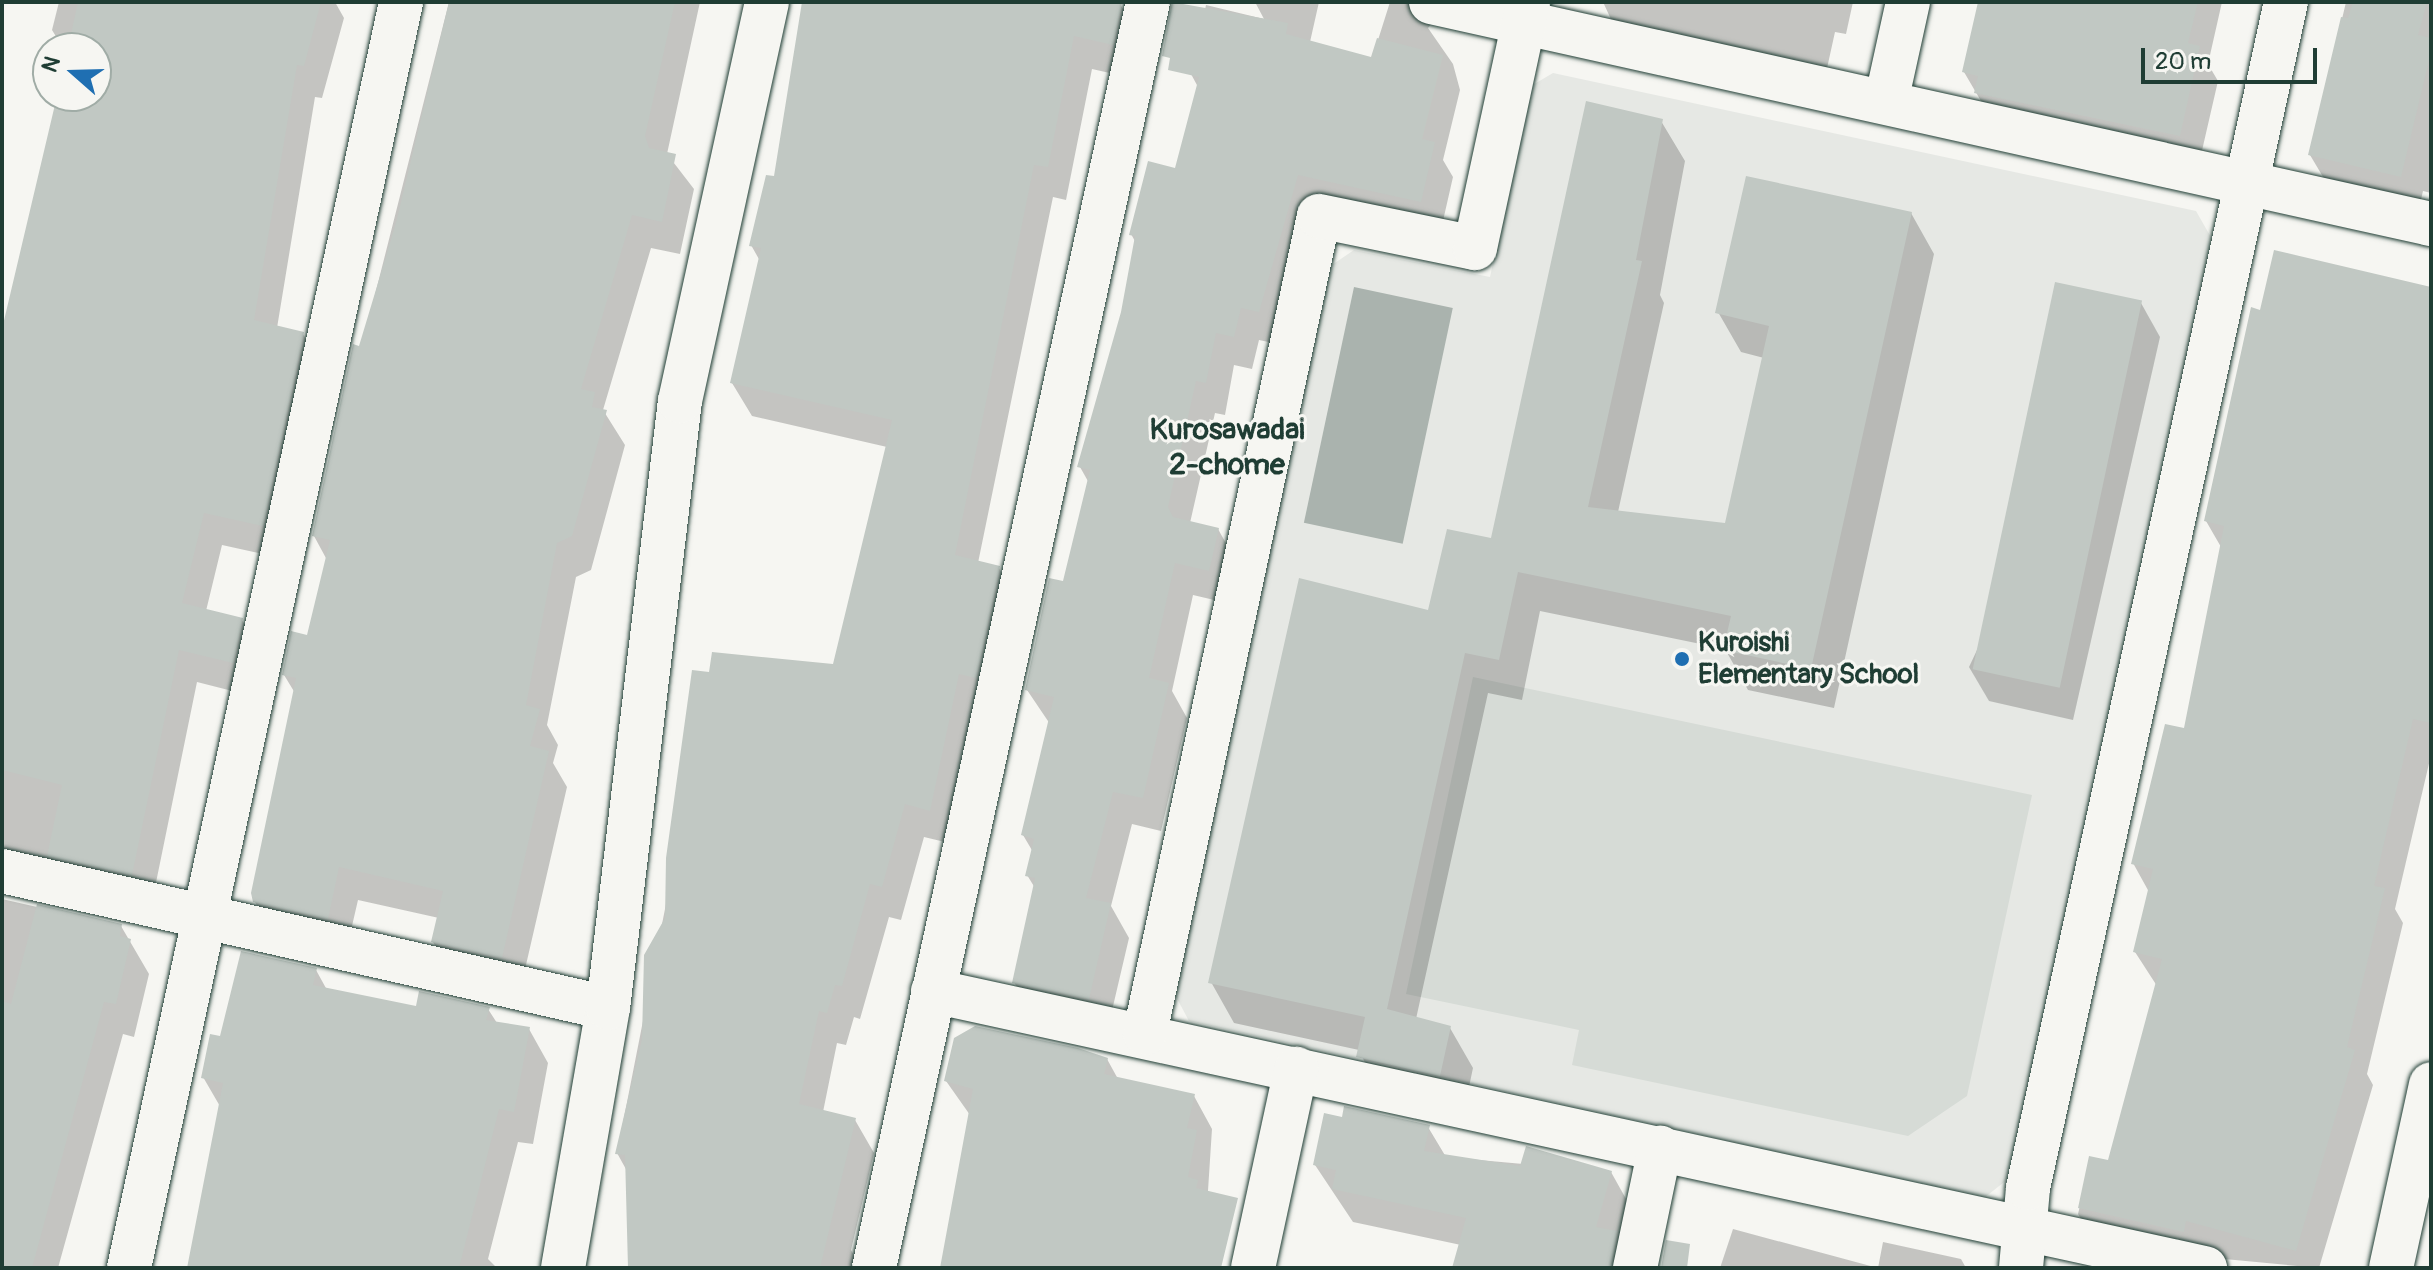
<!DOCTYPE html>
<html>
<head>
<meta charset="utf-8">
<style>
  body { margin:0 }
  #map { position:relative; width:2433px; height:1270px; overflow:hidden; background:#f6f6f2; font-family:Pangolin,sans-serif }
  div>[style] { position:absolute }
  .built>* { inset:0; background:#e6e8e4 }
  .green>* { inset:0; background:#d6dbd6 }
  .water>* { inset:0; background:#aab3ae; transform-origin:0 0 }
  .shadow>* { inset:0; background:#0003 }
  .building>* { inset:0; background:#c1c8c3; transform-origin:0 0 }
  .roads { filter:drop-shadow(0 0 2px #1f3d34) drop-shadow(0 0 2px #1f3d34) }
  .minor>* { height:44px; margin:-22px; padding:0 22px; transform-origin:22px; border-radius:22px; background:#f6f6f2 }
  .dots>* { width:22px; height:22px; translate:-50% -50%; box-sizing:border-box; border:4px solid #f6f6f2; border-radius:50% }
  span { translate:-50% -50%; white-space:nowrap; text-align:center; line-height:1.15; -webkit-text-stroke:6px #f6f6f2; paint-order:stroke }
  .poi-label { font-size:28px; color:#1f3d34; font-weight:700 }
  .left { translate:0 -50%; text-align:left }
  .neighbourhood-label { font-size:30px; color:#1f3d34; font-weight:700 }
  .frame { position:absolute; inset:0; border:4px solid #1f3d34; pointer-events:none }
  .north { position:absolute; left:32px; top:32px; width:80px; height:80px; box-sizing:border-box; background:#f6f6f2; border:2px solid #a0aca6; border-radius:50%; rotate:290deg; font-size:22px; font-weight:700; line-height:32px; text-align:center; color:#1f3d34 }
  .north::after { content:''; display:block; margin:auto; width:28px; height:36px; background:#1f6fb2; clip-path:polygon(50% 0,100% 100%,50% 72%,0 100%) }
  .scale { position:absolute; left:2141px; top:48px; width:176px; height:36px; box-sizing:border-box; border:4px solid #1f3d34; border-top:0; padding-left:10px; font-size:24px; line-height:28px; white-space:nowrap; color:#1f3d34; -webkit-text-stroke:6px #f6f6f2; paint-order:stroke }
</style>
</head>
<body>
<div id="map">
  <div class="built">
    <i style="clip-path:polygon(1553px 73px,2196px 211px,2212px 239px,2008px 1179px,1984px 1198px,1189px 1021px,1173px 991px,1329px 267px,1354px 250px,1490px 277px,1531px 86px)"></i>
  </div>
  <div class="green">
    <i style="clip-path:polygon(1473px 677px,2032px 795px,1967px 1096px,1908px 1136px,1572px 1065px,1579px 1030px,1406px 994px)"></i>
  </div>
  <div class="water">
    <i style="left:1354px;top:287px;width:101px;height:241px;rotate:12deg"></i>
  </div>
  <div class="shadow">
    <i style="clip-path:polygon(59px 2px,335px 2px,344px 18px,322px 98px,315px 97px,277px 328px,303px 334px,322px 367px,281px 558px,222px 545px,206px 611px,242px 620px,261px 653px,252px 696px,197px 682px,151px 907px,2px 888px,2px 341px,59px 96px,96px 96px,96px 48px,63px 48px,52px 30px)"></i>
    <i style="clip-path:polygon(449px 2px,700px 2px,667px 154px,694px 189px,680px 254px,651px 248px,603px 410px,625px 445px,591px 570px,576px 577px,547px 725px,558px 745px,553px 763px,567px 787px,520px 991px,452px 976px,433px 942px,439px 918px,358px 900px,346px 952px,274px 935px,255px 902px,295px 693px,284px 675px,308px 637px,327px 560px,314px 536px)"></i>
    <i style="clip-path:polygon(804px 2px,1119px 2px,1140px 38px,1132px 78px,1092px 69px,1066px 200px,1053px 197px,978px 563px,999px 568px,1018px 602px,949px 843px,924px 837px,901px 920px,889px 917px,860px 1019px,854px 1017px,846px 1045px,837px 1043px,823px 1112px,855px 1120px,874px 1153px,851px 1250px,861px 1268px,630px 1268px,627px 1171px,617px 1153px,711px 675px,835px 667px,887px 447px,752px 416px,732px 383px,760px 261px,751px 245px,775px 179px)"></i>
    <i style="clip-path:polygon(1255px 2px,1319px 2px,1310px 42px,1372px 59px,1390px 2px,1470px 2px,1442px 11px,1428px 28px,1453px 64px,1460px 90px,1443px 160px,1453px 177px,1440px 234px,1317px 207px,1278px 344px,1259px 340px,1252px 369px,1234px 365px,1225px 415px,1215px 413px,1190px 523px,1218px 529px,1237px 563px,1227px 603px,1193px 595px,1172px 691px,1187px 718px,1161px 831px,1132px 824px,1111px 906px,1129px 938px,1107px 1032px,1033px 1016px,1014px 982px,1035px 888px,1027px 875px,1033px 852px,1023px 835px,1050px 724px,1027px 690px,1065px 584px,1089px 483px,1080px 467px,1123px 313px,1136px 243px,1131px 234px,1176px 171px,1198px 87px,1191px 74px,1206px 5px,1264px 19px)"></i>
    <i style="clip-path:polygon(1603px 2px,1853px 2px,1846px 34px,1835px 32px,1824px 82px,1621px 41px)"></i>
    <i style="clip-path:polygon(1979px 2px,2222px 2px,2208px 64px,2218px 81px,2198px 168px,1995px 125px,1964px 72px)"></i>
    <i style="clip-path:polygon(2346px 2px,2431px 2px,2431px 193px,2423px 191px,2419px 208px,2329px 187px,2310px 155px)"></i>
    <i style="clip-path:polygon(1661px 121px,1685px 161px,1660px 295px,1664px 303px,1618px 512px,1726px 525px,1764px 358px,1741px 352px,1718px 312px,1911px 213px,1934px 254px,1834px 708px,1748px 690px,1725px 649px,1540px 611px,1522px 700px,1488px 693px,1416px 1019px,1450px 1028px,1473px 1068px,1463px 1115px,1381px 1097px,1359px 1050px,1234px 1023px,1211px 982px,1430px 613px,1493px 540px)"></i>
    <i style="clip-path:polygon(2431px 289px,2431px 755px,2395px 909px,2403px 923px,2367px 1074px,2373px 1085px,2319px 1268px,2097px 1247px,2078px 1214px,2091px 1159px,2110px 1163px,2157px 986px,2135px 952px,2149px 892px,2133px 863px,2185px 731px,2221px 547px,2206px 521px,2261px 312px)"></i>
    <i style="clip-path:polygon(2141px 303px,2160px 337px,2073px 720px,1989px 701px,1969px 667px)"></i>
    <i style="clip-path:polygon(2px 899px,121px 926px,149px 974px,134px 1037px,123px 1034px,58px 1268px,2px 1268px)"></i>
    <i style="clip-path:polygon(316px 970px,327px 990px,417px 1008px,488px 1009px,497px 1023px,529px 1029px,548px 1063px,533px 1144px,518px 1142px,488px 1259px,497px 1268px,189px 1268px,221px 1108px,203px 1077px,222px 1038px)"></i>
    <i style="clip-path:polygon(1107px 1059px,1118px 1079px,1194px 1096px,1212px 1129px,1203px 1268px,943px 1268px,970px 1115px,946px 1081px)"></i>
    <i style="clip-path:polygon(1428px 1127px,1446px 1157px,1611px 1172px,1630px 1206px,1612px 1268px,1454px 1268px,1461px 1245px,1353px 1222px,1315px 1165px)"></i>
    <i style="clip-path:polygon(1733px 1229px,1878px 1268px,1883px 1242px,1961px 1259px,1966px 1268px,1720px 1268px)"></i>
  </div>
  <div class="building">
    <i style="clip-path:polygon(78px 2px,321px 2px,304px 66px,297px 65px,254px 320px,304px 332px,263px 526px,204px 513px,182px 603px,243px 618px,233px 663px,179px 650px,132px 875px,47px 856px,62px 785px,2px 770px,2px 329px,57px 96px,96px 96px,96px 48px,68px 48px)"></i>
    <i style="clip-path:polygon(449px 2px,675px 2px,645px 136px,649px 148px,676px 154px,662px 222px,632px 215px,581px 389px,595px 392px,592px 407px,607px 410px,572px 536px,557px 543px,526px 705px,540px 709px,530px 746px,549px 751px,502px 958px,431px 942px,443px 891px,339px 867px,328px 919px,253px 902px,251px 893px,296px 678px,282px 675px,291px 631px,307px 635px,330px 540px,312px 536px,353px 344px,359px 346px,396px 223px)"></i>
    <i style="clip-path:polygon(802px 2px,1122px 2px,1113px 45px,1074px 36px,1048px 167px,1034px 165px,955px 555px,1000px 566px,976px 678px,959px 674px,930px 811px,905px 804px,882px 887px,870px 884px,842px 986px,835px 985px,827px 1013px,819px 1011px,799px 1104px,856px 1118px,820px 1268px,628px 1268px,625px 1155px,615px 1154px,642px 1039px,644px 955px,665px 918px,666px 858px,692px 670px,709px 672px,712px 652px,833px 664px,892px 420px,730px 383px,761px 248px,749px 246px,766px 175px,774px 176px)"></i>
    <i style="clip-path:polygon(1172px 2px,1288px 23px,1286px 34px,1371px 57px,1377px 38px,1443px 55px,1422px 139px,1435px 142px,1421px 202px,1298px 175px,1259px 312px,1241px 308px,1234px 337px,1216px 333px,1206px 383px,1196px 381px,1168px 507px,1173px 517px,1219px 528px,1209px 571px,1175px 563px,1149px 678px,1169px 683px,1143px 798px,1113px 792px,1086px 898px,1111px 903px,1089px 999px,1012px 983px,1035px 878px,1025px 876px,1034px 839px,1021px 835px,1054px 697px,1025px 690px,1049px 578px,1063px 581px,1090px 470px,1077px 467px,1121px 312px,1135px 236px,1129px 235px,1148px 161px,1175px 168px,1199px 77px,1168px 70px,1170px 58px,1162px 56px)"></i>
    <i style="clip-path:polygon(1978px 2px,2198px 2px,2188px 43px,2200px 46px,2180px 136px,1974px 93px,1978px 76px,1962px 72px)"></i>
    <i style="clip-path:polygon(2353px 2px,2427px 2px,2418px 35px,2431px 38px,2431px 52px,2401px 177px,2308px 155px,2341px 17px,2348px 18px)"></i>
    <i style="clip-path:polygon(1586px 101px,1663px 119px,1636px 260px,1642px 261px,1588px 507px,1725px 523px,1769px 326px,1715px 313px,1746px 176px,1912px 212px,1811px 669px,1723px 650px,1731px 616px,1518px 572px,1499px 660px,1465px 653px,1387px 1009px,1451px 1026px,1440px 1076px,1356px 1057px,1365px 1017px,1208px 983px,1299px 578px,1428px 610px,1447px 529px,1491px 538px)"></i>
    <i style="clip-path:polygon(2274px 250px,2431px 287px,2431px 723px,2413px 719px,2374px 886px,2385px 888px,2347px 1047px,2355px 1050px,2296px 1251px,2186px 1221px,2184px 1232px,2078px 1208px,2089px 1156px,2108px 1160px,2162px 959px,2133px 952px,2153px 869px,2131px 864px,2165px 724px,2184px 728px,2224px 526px,2204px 521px,2251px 307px,2260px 310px)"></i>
    <i style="left:2055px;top:282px;width:89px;height:396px;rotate:12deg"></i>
    <i style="clip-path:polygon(37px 904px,122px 924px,120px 936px,131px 939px,116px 1004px,104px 1002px,32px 1268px,2px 1268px,2px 1001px,11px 1004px)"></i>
    <i style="clip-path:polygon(241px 951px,317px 968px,313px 985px,416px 1006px,419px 991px,490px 1007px,486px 1020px,530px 1027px,514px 1112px,499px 1109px,459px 1268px,187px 1268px,223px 1083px,201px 1078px,210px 1034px,220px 1036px)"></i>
    <i style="clip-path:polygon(975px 1026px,1078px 1048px,1108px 1058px,1104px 1074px,1195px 1094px,1187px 1128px,1197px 1130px,1188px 1177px,1198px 1180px,1196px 1188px,1238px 1198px,1221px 1268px,940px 1268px,973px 1089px,944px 1081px,954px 1038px)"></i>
    <i style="clip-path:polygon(1344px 1106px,1430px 1125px,1424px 1151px,1520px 1166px,1526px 1146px,1612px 1171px,1596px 1227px,1617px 1231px,1611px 1268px,1452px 1268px,1466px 1218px,1332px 1189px,1336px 1170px,1313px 1165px,1324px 1113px,1342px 1117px)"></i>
    <i style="clip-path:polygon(1666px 1240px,1690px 1244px,1687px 1268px,1661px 1268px)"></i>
  </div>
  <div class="roads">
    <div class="minor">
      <i style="left:1431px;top:2px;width:1024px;rotate:12.52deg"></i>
      <i style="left:1886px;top:102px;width:102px;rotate:-77.6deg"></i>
      <i style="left:2px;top:871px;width:621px;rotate:12.74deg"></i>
      <i style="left:933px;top:991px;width:1302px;rotate:12.29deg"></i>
      <i style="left:1145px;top:1033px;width:835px;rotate:-77.98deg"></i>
      <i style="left:1319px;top:216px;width:159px;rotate:11.6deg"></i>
      <i style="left:1475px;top:248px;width:252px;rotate:-77.8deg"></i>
      <i style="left:129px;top:1268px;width:1295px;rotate:-77.87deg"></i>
      <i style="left:563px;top:1268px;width:264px;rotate:-80.2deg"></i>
      <i style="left:608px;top:1008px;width:611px;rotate:-83.24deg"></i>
      <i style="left:680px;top:401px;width:408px;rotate:-77.7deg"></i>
      <i style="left:874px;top:1268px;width:1295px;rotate:-77.79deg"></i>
      <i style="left:1253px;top:1268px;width:204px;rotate:-77.8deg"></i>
      <i style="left:1635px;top:1268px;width:123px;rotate:-78.2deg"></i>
      <i style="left:2021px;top:1268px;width:80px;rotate:-85deg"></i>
      <i style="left:2028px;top:1188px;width:1214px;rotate:-77.73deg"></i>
      <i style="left:2391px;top:1268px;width:188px;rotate:-77.7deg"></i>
    </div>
  </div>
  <div class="dots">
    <i style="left:1682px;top:659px;background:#1f6fb2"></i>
  </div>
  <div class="poi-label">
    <span class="left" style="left:1698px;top:659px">Kuroishi<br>Elementary School</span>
  </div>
  <div class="neighbourhood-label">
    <span style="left:1227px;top:447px">Kurosawadai<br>2-chome</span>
  </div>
  <div class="frame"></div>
  <div class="north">N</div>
  <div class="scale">20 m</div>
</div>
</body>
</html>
